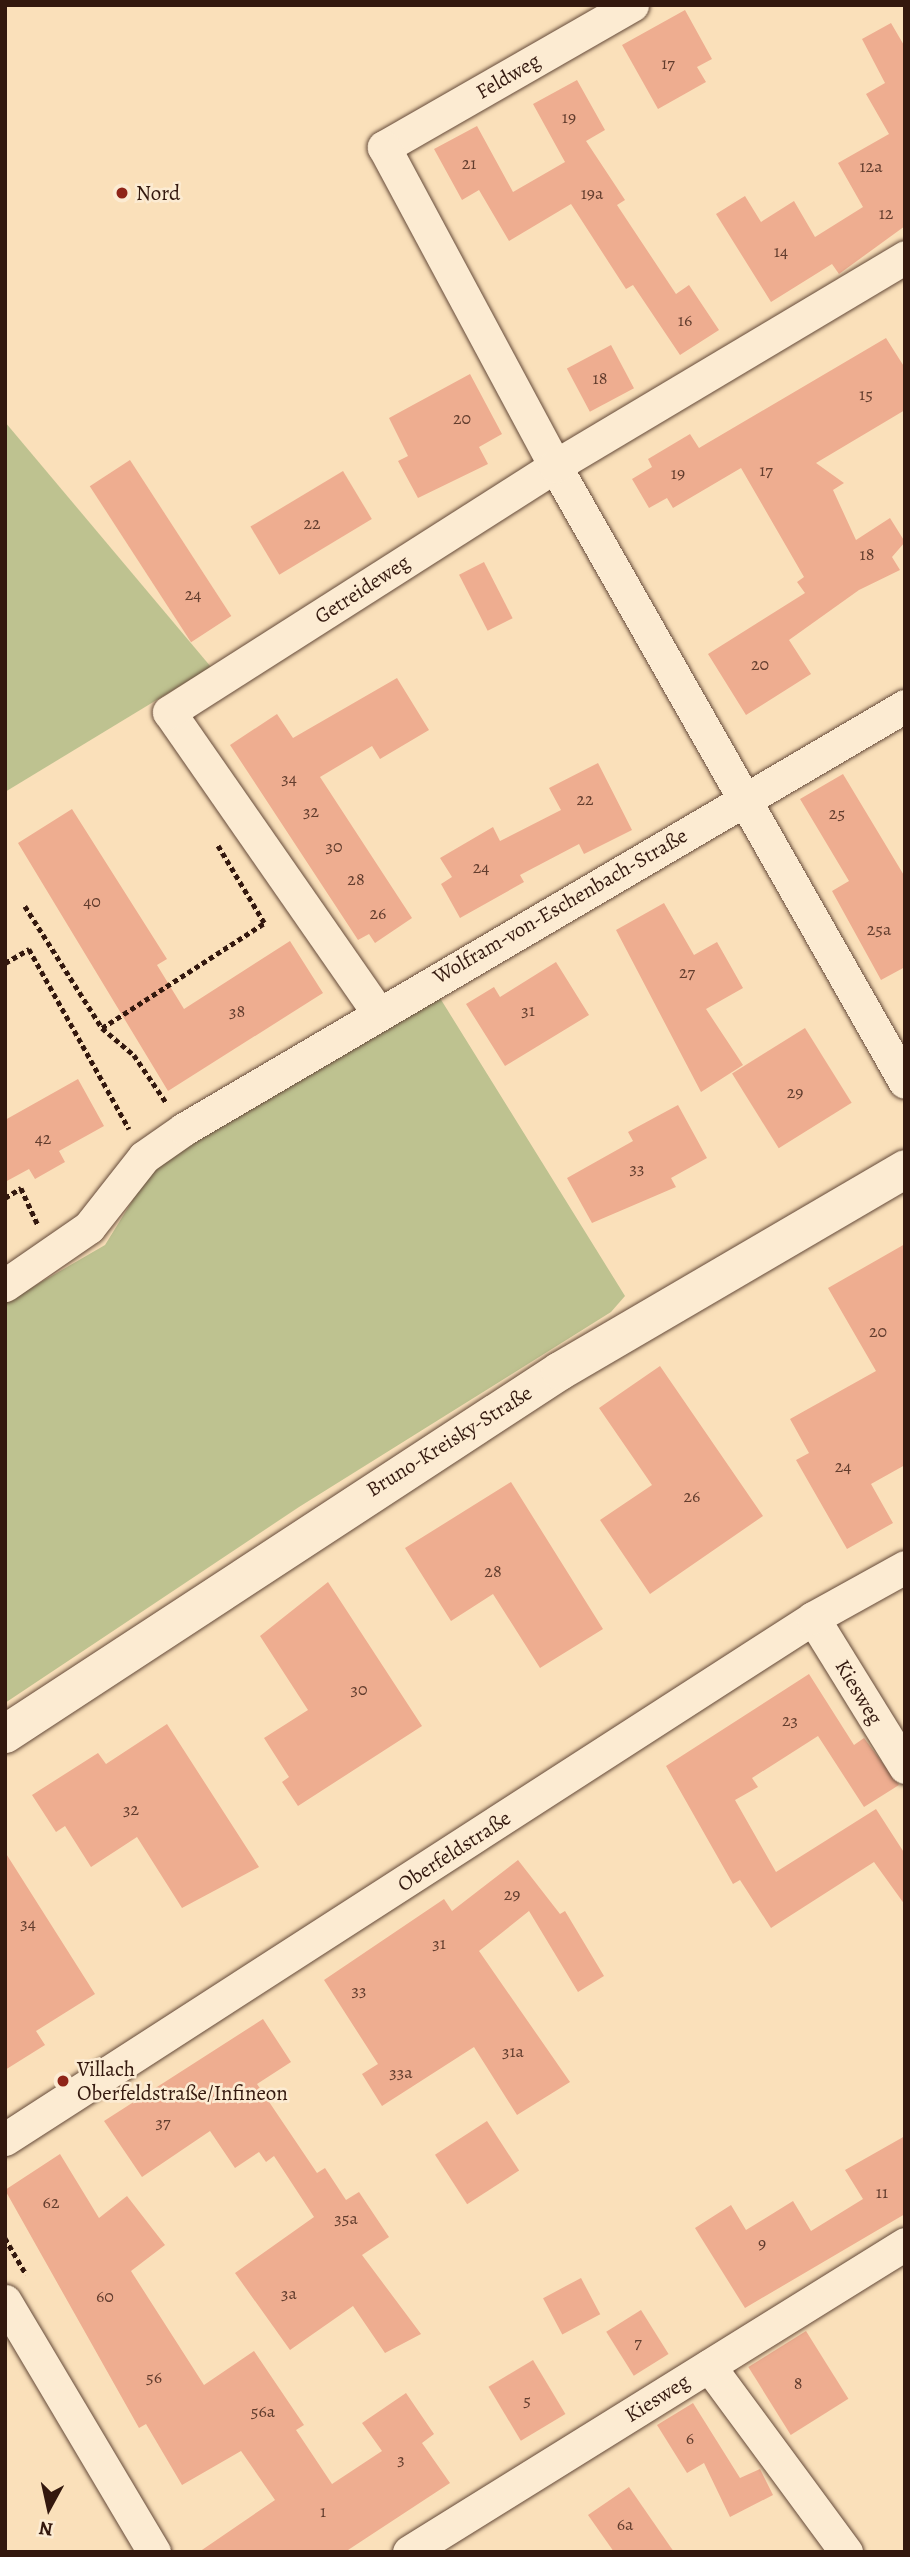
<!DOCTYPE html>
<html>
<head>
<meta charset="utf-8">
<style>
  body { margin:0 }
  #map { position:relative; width:910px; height:2557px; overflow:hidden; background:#fae0ba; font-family:Alegreya,serif }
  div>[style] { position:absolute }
  .green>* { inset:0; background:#bec290 }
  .building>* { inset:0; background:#eead90; transform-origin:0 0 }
  .path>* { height:4.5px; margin-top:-2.25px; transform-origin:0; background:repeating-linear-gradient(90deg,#33180e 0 5px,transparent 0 8.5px) }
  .roads { filter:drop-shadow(0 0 2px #654a39) drop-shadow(0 0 2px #654a39) }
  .street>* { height:33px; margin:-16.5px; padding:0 16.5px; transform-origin:16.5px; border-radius:16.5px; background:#fcebd2 }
  .secondary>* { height:38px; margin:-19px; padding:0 19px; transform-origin:19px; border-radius:19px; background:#fcebd2 }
  .dots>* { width:19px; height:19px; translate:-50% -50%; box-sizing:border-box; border:4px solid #fcebd2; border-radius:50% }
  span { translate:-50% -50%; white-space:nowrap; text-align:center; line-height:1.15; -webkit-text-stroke:5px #fcebd2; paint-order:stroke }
  .number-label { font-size:18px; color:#623d2e }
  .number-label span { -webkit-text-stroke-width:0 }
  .street-label { font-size:21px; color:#33180e }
  .poi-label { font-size:21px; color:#33180e }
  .left { translate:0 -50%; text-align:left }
  .frame { position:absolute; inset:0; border:7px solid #33180e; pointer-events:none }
  .north { position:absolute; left:14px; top:2473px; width:70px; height:70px; -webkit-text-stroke:5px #fcebd2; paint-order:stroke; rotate:188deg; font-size:19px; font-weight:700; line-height:28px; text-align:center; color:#33180e }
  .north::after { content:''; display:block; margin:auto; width:24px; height:32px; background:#33180e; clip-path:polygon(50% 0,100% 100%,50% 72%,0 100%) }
</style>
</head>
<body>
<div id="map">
  <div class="green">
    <i style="clip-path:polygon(5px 422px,211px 667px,5px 792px)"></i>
    <i style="clip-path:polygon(440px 998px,625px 1296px,611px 1312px,299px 1507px,5px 1703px,5px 1303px,105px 1245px,155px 1164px)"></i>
  </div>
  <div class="building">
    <i style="clip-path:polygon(685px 10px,712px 59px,697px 67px,706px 82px,658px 109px,622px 45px)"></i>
    <i style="clip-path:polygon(891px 23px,905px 47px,905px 226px,839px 274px,832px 264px,771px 302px,716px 214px,745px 196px,761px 222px,794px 201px,815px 237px,863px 207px,838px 163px,889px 134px,866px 94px,885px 83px,862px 39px)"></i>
    <i style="clip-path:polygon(577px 80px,605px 130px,586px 141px,625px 200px,617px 205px,676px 294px,689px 285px,719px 330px,680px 355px,633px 285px,626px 289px,571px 204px,509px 241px,479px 190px,462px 200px,434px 149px,477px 126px,513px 192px,565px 162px,533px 104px)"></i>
    <i style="clip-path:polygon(886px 338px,905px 368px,905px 410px,816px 463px,844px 483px,833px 490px,856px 540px,890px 518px,905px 542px,892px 557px,900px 570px,859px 590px,789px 640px,811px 674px,746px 715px,708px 654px,805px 593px,797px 582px,804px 577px,741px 468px,673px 508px,667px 498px,649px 508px,632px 479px,652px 467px,648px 459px,690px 434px,699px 448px)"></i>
    <i style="left:611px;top:345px;width:49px;height:50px;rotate:62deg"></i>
    <i style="clip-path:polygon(470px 374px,502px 434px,479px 447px,488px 464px,418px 498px,398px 461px,408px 456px,389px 418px)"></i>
    <i style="left:130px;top:460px;width:186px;height:48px;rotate:57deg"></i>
    <i style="left:343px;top:471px;width:56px;height:108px;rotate:59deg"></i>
    <i style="left:484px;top:562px;width:63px;height:28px;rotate:63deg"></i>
    <i style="clip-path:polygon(397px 678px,429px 730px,380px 759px,372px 746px,320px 777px,412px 918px,375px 943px,369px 934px,358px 940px,230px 745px,277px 714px,293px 738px)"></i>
    <i style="clip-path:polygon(598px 763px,632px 830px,584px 854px,579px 844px,520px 875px,524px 882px,460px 918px,441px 884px,452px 877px,440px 858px,493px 827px,500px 841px,561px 810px,549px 788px)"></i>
    <i style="clip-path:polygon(843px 774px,905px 877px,905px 967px,881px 980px,832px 891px,849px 881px,800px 799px)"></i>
    <i style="clip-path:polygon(72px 809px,167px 959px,157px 965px,184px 1009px,290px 941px,323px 993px,168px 1091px,18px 843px)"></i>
    <i style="clip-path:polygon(664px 903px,694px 955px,717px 942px,743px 988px,706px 1009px,743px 1065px,701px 1092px,616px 930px)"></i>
    <i style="clip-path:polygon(556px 962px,589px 1015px,505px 1066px,466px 1004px,494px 987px,500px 997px)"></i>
    <i style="left:805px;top:1028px;width:88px;height:86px;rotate:58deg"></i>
    <i style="clip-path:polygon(78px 1079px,104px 1126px,59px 1151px,65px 1162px,35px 1179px,29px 1169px,5px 1182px,5px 1120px)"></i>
    <i style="clip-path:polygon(678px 1105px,707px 1158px,671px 1178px,676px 1187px,592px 1223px,567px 1178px,633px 1141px,628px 1132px)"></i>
    <i style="clip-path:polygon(905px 1244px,905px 1465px,871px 1484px,893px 1523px,847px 1549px,796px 1460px,809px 1453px,790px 1419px,876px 1371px,828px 1288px)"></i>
    <i style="clip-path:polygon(660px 1366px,763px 1516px,650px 1594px,600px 1520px,652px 1485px,599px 1408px)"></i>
    <i style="clip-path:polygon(511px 1482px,603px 1629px,540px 1668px,493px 1594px,451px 1621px,405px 1548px)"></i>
    <i style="clip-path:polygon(328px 1582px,422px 1726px,298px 1806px,282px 1782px,289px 1777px,264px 1738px,308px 1710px,260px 1636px)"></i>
    <i style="clip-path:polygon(809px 1674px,854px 1745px,864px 1738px,899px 1785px,864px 1807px,818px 1736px,752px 1778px,758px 1787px,735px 1800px,776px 1872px,876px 1809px,905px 1854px,905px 1905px,874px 1862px,771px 1928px,740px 1880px,733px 1884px,666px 1766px)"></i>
    <i style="clip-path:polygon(167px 1724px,259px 1867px,182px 1908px,137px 1837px,91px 1867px,65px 1826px,56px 1832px,32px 1795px,98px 1753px,106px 1764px)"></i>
    <i style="clip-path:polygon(5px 1852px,95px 1994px,36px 2031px,45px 2045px,5px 2070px)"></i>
    <i style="clip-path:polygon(518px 1860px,560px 1914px,565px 1911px,604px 1976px,578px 1992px,529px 1911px,479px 1951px,570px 2082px,517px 2115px,474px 2047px,382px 2106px,362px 2074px,378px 2064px,324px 1980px,444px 1899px,452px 1911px)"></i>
    <i style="clip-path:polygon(263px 2019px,291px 2062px,257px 2084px,317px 2173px,325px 2168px,346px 2200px,359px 2192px,389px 2237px,362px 2255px,421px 2334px,385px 2353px,353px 2306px,290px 2350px,235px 2273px,314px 2217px,274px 2156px,266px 2162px,259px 2152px,235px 2168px,210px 2131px,142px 2177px,104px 2121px)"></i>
    <i style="left:487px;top:2121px;width:59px;height:62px;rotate:57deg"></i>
    <i style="clip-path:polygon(905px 2136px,905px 2214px,745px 2308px,695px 2228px,731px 2205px,746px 2230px,793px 2201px,811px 2231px,863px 2199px,845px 2170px)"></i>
    <i style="clip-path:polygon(60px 2154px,99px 2218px,127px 2196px,165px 2245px,131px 2271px,204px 2385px,254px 2351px,304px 2425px,296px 2430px,332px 2484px,382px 2451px,362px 2423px,406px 2393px,434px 2434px,422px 2443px,450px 2483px,345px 2552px,199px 2552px,275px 2500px,241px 2451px,182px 2485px,146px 2424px,139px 2428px,5px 2190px)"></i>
    <i style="left:581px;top:2278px;width:41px;height:43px;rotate:62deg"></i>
    <i style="left:641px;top:2310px;width:52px;height:41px;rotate:58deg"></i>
    <i style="left:806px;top:2331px;width:80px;height:68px;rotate:58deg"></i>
    <i style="left:533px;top:2360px;width:63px;height:52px;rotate:59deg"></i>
    <i style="clip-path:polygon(693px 2403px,740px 2478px,760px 2469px,773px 2495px,730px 2517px,704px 2463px,687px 2473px,657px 2425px)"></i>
    <i style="clip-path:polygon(629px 2487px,674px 2552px,614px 2552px,588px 2515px)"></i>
  </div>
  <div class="path">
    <i style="left:25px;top:906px;width:144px;rotate:57.7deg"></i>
    <i style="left:102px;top:1028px;width:42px;rotate:40.2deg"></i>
    <i style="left:134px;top:1055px;width:57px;rotate:55.8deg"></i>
    <i style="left:5px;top:963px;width:28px;rotate:-30deg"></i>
    <i style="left:29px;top:949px;width:206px;rotate:60.9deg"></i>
    <i style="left:102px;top:1028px;width:193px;rotate:-32.9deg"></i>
    <i style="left:264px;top:923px;width:90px;rotate:-120.9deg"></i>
    <i style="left:5px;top:1198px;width:19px;rotate:-32deg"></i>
    <i style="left:21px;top:1188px;width:41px;rotate:65.3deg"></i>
    <i style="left:5px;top:2238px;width:42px;rotate:59.7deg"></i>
  </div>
  <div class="roads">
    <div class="street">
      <i style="left:632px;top:5px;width:286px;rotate:150.2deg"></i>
      <i style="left:384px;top:147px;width:362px;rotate:61.8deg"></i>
      <i style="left:555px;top:466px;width:708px;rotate:60.4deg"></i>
      <i style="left:377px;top:1011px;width:364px;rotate:-124.8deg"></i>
      <i style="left:169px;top:712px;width:458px;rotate:-32.5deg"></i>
      <i style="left:555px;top:466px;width:408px;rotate:-30.8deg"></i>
      <i style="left:5px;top:1285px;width:102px;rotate:-34.6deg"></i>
      <i style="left:89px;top:1227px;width:89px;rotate:-51.8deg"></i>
      <i style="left:144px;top:1157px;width:49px;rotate:-35deg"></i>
      <i style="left:184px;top:1129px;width:836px;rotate:-30.4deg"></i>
      <i style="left:813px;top:1618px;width:175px;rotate:58.3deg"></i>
      <i style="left:5px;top:2139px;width:961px;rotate:-32.81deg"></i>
      <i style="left:813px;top:1618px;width:105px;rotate:-29deg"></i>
      <i style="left:5px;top:2301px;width:292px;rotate:59.3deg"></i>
      <i style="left:709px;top:2366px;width:231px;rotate:53.6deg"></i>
      <i style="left:409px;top:2552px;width:584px;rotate:-31.84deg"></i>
    </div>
    <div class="secondary">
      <i style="left:5px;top:1734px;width:663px;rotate:-33.19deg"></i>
      <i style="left:560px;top:1371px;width:400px;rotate:-30.3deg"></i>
    </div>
  </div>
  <div class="dots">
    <i style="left:122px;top:193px;background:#8f2418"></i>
    <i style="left:63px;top:2081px;background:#8f2418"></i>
  </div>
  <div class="number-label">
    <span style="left:668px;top:63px">17</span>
    <span style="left:569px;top:117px">19</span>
    <span style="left:469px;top:163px">21</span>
    <span style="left:871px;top:166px">12a</span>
    <span style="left:592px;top:193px">19a</span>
    <span style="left:886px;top:213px">12</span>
    <span style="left:781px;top:251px">14</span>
    <span style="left:685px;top:320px">16</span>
    <span style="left:600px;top:378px">18</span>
    <span style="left:866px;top:394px">15</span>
    <span style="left:462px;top:418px">20</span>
    <span style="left:766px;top:470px">17</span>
    <span style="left:678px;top:473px">19</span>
    <span style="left:312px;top:523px">22</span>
    <span style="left:867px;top:554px">18</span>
    <span style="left:193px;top:594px">24</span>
    <span style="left:760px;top:664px">20</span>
    <span style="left:289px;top:778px">34</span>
    <span style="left:585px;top:799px">22</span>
    <span style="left:311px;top:811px">32</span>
    <span style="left:837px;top:813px">25</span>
    <span style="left:334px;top:846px">30</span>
    <span style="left:481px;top:867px">24</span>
    <span style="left:356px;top:879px">28</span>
    <span style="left:92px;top:901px">40</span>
    <span style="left:378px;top:913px">26</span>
    <span style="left:879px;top:929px">25a</span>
    <span style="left:687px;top:972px">27</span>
    <span style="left:528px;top:1010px">31</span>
    <span style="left:237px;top:1011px">38</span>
    <span style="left:795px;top:1092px">29</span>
    <span style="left:43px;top:1138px">42</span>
    <span style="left:637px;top:1168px">33</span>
    <span style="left:878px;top:1331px">20</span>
    <span style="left:843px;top:1466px">24</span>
    <span style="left:692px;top:1496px">26</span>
    <span style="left:493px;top:1571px">28</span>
    <span style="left:359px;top:1689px">30</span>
    <span style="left:790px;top:1720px">23</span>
    <span style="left:131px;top:1809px">32</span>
    <span style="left:512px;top:1894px">29</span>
    <span style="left:28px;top:1923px">34</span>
    <span style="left:439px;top:1943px">31</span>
    <span style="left:359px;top:1990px">33</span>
    <span style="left:513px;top:2051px">31a</span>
    <span style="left:401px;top:2072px">33a</span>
    <span style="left:163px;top:2122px">37</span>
    <span style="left:882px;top:2192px">11</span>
    <span style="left:51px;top:2202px">62</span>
    <span style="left:346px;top:2218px">35a</span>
    <span style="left:762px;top:2243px">9</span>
    <span style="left:289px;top:2293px">3a</span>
    <span style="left:105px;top:2296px">60</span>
    <span style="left:638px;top:2342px">7</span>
    <span style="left:154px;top:2377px">56</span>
    <span style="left:798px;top:2383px">8</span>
    <span style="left:527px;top:2400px">5</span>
    <span style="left:263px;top:2411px">56a</span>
    <span style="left:690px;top:2438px">6</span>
    <span style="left:401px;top:2459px">3</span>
    <span style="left:323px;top:2511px">1</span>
    <span style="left:625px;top:2524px">6a</span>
  </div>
  <div class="street-label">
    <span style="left:508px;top:76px;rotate:-30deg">Feldweg</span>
    <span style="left:362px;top:589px;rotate:-33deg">Getreideweg</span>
    <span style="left:560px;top:906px;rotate:-30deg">Wolfram-von-Eschenbach-Straße</span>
    <span style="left:449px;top:1441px;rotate:-32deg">Bruno-Kreisky-Straße</span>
    <span style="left:859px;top:1692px;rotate:59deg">Kiesweg</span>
    <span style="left:454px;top:1851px;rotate:-33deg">Oberfeldstraße</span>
    <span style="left:657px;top:2398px;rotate:-32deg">Kiesweg</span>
  </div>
  <div class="poi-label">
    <span class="left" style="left:136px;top:193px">Nord</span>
    <span class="left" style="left:77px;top:2081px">Villach<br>Oberfeldstraße/Infineon</span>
  </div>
  <div class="frame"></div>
  <div class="north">N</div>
</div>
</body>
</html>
